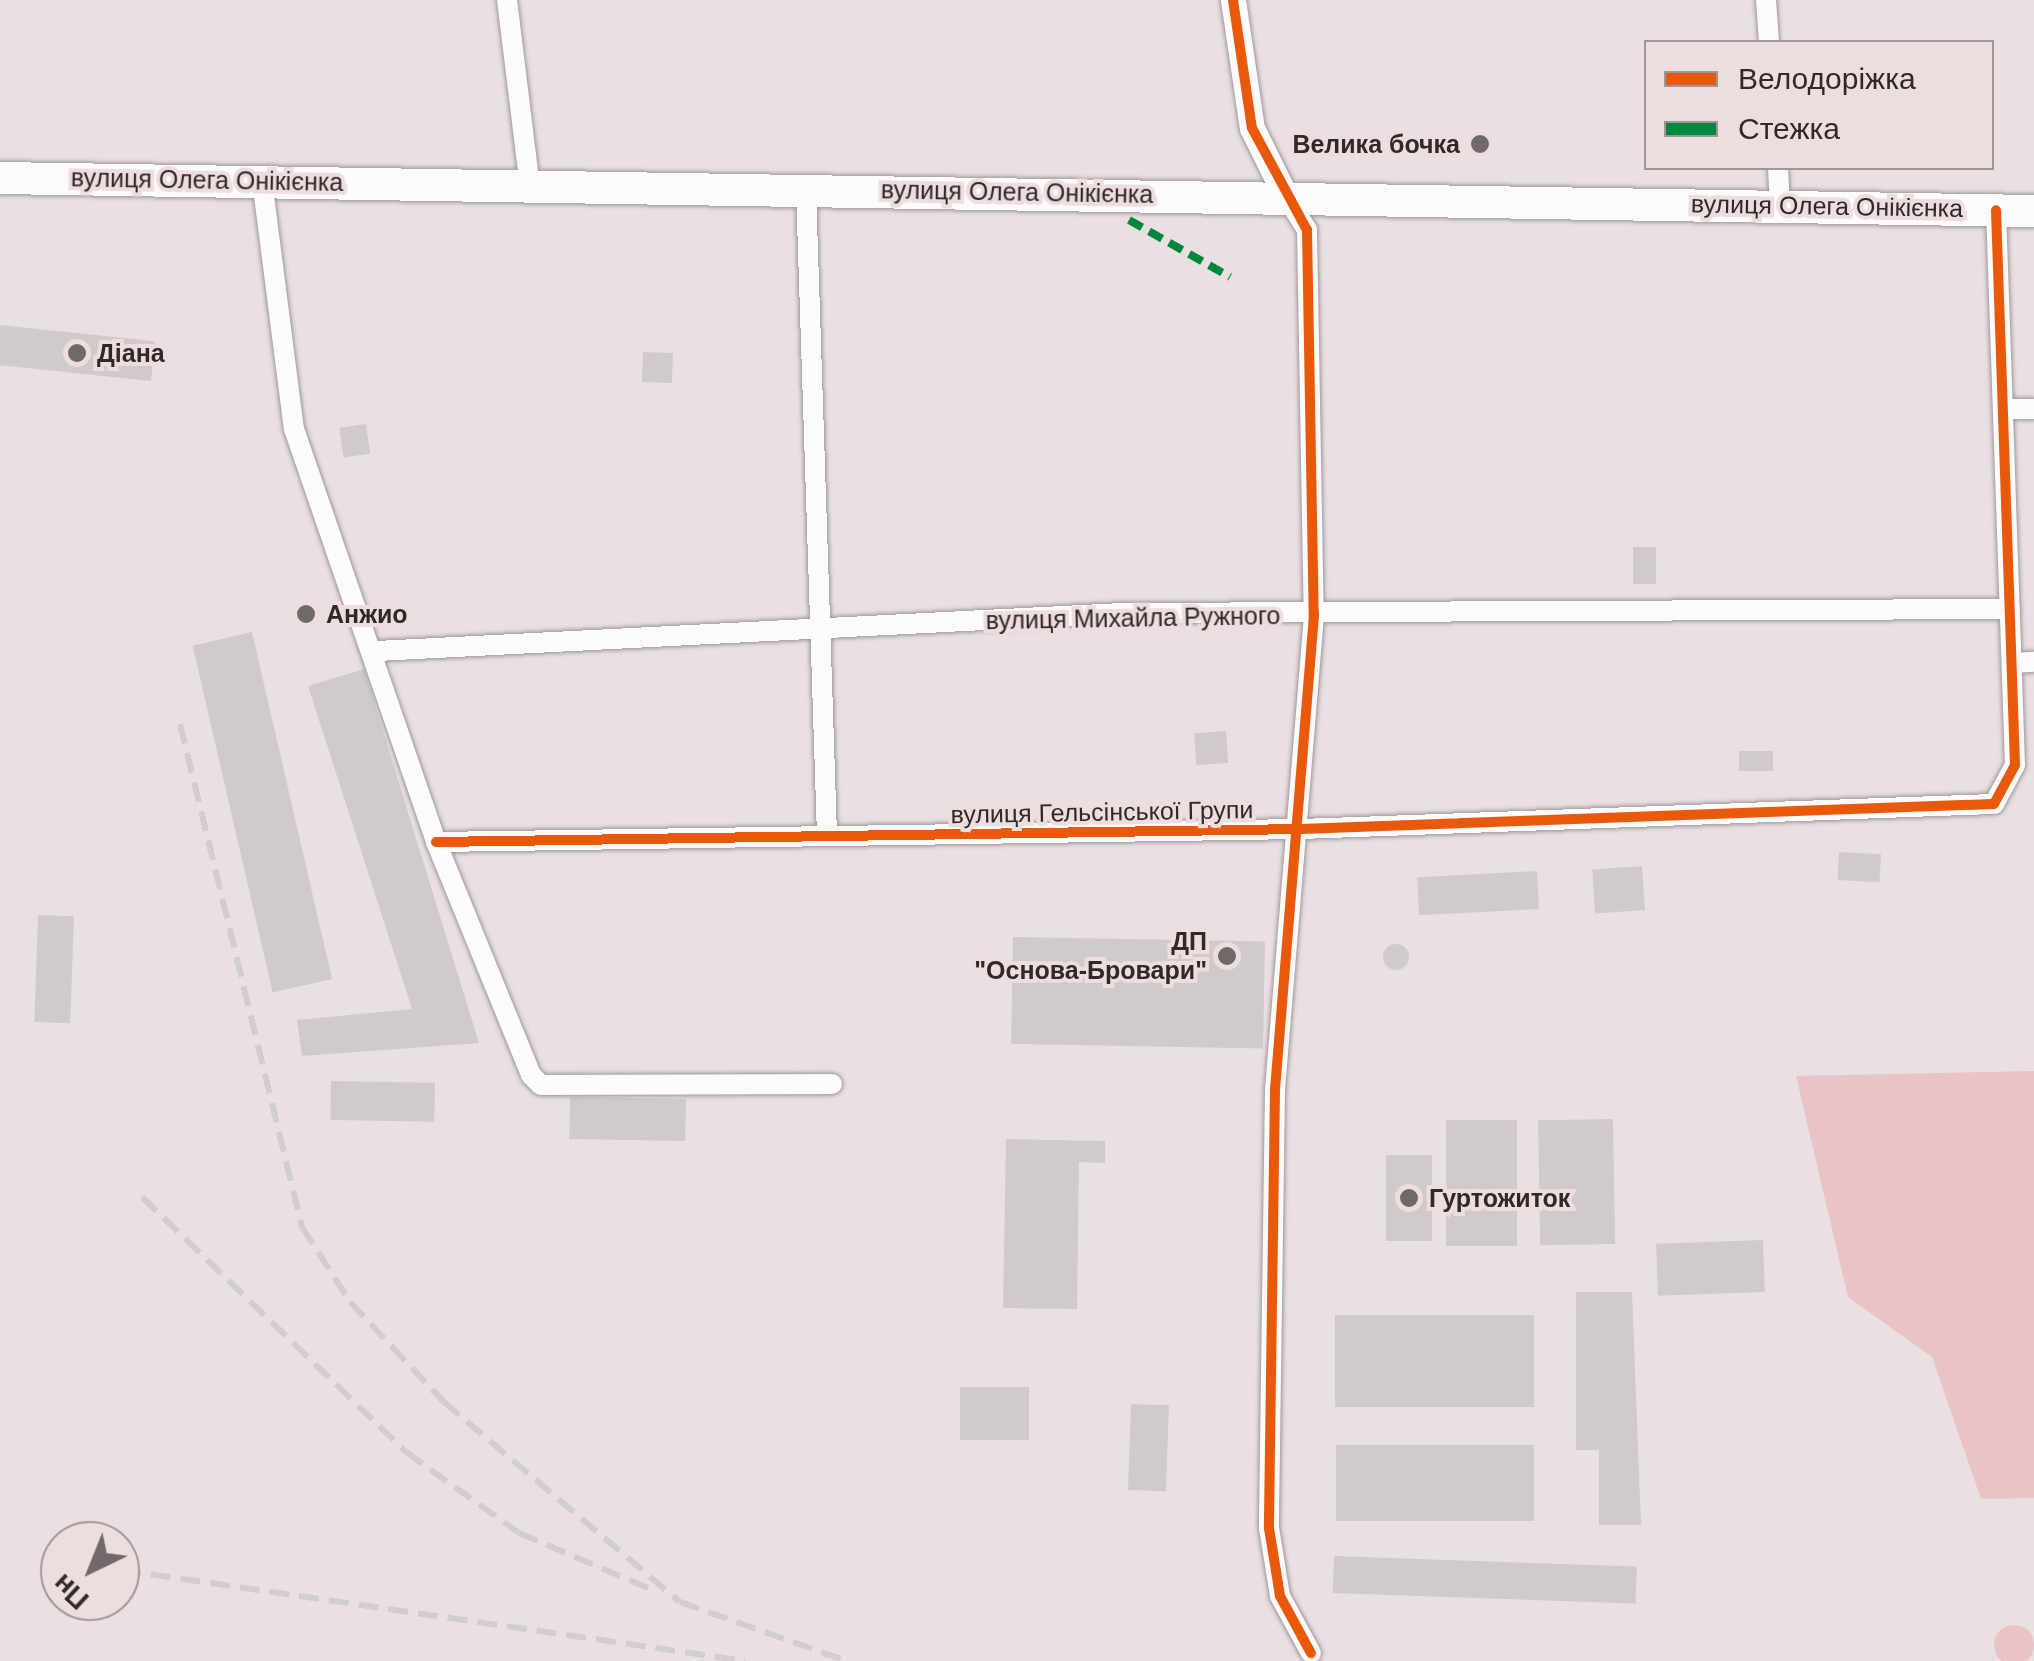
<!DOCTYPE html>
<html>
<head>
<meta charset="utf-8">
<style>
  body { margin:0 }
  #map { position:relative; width:2034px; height:1661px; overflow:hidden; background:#eae0e2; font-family:Arial,sans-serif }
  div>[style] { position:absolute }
  .green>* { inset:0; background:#e9c3c6 }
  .round { border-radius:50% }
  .building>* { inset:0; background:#d1cacb; transform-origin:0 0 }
  .roads { filter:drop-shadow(0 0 2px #9e9798) drop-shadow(0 0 2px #9e9798) }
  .minor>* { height:20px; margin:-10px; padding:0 10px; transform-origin:10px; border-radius:10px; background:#fcfafb }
  .tertiary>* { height:25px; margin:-12.5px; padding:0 12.5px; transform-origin:12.5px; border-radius:12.5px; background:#fcfafb }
  .primary>* { height:32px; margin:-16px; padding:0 16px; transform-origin:16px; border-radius:16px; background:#fcfafb }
  .rail>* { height:6px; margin-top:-3px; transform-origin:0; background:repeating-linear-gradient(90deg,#d1cece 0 20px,transparent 0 30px) }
  .quiet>* { height:8px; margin-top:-4px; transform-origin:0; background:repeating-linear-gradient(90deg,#00873e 0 15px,transparent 0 23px) }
  .cycleway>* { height:10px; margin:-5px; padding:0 5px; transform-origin:5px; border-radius:5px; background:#e8590c }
  .dots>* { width:28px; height:28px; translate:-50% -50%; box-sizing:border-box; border:5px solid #edddde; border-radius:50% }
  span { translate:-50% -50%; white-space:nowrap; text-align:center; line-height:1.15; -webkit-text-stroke:8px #edddde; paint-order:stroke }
  .poi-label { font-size:25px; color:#2f2929; font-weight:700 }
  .right { translate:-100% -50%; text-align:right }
  .left { translate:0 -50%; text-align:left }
  .street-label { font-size:25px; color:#2f2929 }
  .legend { position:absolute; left:1644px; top:40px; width:350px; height:130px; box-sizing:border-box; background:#edddde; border:2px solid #a19596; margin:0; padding:12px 18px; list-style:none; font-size:30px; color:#2f2929 }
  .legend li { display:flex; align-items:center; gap:20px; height:50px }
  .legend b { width:50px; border:2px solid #a19596 }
  .north { position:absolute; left:40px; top:1521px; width:100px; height:100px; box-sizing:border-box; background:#edddde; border:2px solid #a19596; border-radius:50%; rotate:223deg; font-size:28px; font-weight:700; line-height:40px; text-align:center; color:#2f2929 }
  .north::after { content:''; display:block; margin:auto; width:35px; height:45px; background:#70696a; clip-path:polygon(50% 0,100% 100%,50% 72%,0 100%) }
</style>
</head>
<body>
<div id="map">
  <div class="green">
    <i style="clip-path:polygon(2034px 1071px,2034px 1498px,1981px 1499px,1932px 1357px,1848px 1297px,1796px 1076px)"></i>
    <i class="round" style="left:1994px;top:1625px;width:40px;height:40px"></i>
  </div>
  <div class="building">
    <i style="left:0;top:325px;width:156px;height:40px;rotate:6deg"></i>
    <i style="left:643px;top:352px;width:30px;height:30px;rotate:2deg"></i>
    <i style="left:366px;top:424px;width:30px;height:27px;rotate:82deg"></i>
    <i style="left:1633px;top:547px;width:23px;height:37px"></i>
    <i style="left:252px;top:632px;width:356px;height:61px;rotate:77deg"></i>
    <i style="clip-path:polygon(364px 669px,479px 1043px,302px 1056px,297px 1020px,412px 1009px,308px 686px)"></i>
    <i style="left:1226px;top:731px;width:32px;height:32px;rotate:86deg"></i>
    <i style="left:1739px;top:751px;width:34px;height:20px"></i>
    <i style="left:1839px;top:852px;width:42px;height:28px;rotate:3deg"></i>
    <i style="left:1642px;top:866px;width:44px;height:50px;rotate:86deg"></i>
    <i style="left:1537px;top:871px;width:38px;height:120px;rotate:87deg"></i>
    <i style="left:38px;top:915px;width:36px;height:107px;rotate:2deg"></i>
    <i style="left:1013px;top:937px;width:252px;height:107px;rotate:1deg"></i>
    <i class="round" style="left:1383px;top:944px;width:26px;height:26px"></i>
    <i style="left:331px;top:1081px;width:104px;height:39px;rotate:1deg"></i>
    <i style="left:570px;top:1097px;width:116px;height:42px;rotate:1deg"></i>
    <i style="left:1613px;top:1119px;width:125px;height:75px;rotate:89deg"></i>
    <i style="left:1446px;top:1120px;width:71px;height:126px"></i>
    <i style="clip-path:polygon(1006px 1139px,1105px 1141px,1105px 1163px,1079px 1162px,1077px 1309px,1003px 1308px)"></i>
    <i style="left:1386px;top:1155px;width:46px;height:86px"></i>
    <i style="left:1763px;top:1240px;width:52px;height:107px;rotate:88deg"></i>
    <i style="clip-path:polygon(1576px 1292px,1632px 1292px,1641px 1525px,1599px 1525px,1599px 1450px,1576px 1450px)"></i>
    <i style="left:1335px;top:1315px;width:199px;height:92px"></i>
    <i style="left:960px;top:1387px;width:69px;height:53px"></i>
    <i style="left:1131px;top:1404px;width:38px;height:86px;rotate:2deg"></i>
    <i style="left:1336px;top:1445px;width:198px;height:76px"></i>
    <i style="left:1334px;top:1556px;width:303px;height:37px;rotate:2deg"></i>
  </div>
  <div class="roads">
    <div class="minor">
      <i style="left:507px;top:0;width:187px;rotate:83deg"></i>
      <i style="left:1766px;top:0;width:42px;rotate:85.9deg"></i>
      <i style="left:1778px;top:168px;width:37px;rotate:87deg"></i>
      <i style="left:262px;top:180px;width:251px;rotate:82.7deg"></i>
      <i style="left:294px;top:429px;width:437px;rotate:71deg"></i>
      <i style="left:436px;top:842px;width:252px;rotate:67.8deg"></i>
      <i style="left:531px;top:1075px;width:14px;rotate:45deg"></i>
      <i style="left:541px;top:1085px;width:291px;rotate:-0.2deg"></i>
      <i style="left:806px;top:189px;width:646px;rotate:88.14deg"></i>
      <i style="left:1285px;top:195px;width:41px;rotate:57.8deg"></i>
      <i style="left:1307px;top:230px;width:385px;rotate:89deg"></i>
      <i style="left:1314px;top:615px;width:476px;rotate:94.7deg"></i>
      <i style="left:1275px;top:1089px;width:439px;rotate:90.8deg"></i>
      <i style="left:1269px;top:1528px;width:69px;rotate:80.8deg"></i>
      <i style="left:1280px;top:1596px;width:65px;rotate:61.5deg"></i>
      <i style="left:2004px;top:409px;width:30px"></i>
      <i style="left:377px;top:651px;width:747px;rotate:-2.92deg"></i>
      <i style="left:1123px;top:613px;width:887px;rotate:-0.26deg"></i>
      <i style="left:2012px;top:663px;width:22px;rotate:-3deg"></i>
      <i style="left:436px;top:842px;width:865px;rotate:-0.86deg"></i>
      <i style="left:1301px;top:829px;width:693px;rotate:-2.07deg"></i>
      <i style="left:1994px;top:804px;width:44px;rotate:-61.7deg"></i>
      <i style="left:2015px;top:765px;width:555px;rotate:-91.96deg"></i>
    </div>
    <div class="tertiary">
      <i style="left:1233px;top:0;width:129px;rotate:81.6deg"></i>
      <i style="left:1252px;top:128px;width:75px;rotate:63.8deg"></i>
    </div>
    <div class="primary">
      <i style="left:0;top:178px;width:2034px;rotate:0.93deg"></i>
    </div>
  </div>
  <div class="rail">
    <i style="left:180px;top:724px;width:518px;rotate:76.37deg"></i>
    <i style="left:302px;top:1227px;width:89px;rotate:57.4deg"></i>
    <i style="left:350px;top:1302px;width:137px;rotate:46.8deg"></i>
    <i style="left:444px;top:1402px;width:309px;rotate:40.3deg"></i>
    <i style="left:680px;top:1602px;width:177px;rotate:19.5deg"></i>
    <i style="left:142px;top:1197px;width:367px;rotate:44deg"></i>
    <i style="left:406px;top:1452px;width:139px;rotate:35.6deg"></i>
    <i style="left:519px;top:1533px;width:150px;rotate:23.1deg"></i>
    <i style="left:121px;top:1570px;width:631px;rotate:8.3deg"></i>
  </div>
  <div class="quiet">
    <i style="left:1129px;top:220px;width:116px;rotate:29.4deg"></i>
  </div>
  <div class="cycleway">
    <i style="left:1233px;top:0;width:129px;rotate:81.6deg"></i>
    <i style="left:1252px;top:128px;width:116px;rotate:61.7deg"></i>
    <i style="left:1307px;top:230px;width:385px;rotate:89deg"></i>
    <i style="left:1314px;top:615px;width:476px;rotate:94.7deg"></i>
    <i style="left:1275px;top:1089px;width:439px;rotate:90.8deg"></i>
    <i style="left:1269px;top:1528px;width:69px;rotate:80.8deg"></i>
    <i style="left:1280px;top:1596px;width:65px;rotate:61.5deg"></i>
    <i style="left:436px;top:842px;width:865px;rotate:-0.86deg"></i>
    <i style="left:1301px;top:829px;width:693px;rotate:-2.07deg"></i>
    <i style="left:1994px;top:804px;width:44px;rotate:-61.7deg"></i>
    <i style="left:2015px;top:765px;width:555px;rotate:-91.96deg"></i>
  </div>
  <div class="dots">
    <i style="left:1480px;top:144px;background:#70696a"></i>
    <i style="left:77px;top:353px;background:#70696a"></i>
    <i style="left:306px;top:614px;background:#70696a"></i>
    <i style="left:1227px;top:956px;background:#70696a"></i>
    <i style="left:1409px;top:1198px;background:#70696a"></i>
  </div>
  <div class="poi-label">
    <span class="right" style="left:1460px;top:144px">Велика бочка</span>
    <span class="left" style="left:97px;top:353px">Діана</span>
    <span class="left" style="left:326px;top:614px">Анжио</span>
    <span class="right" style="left:1207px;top:956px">ДП<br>"Основа-Бровари"</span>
    <span class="left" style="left:1429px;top:1198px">Гуртожиток</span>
  </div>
  <div class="street-label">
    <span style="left:207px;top:180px;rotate:1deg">вулиця Олега Онікієнка</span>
    <span style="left:1017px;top:192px;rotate:1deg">вулиця Олега Онікієнка</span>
    <span style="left:1827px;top:206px;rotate:1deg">вулиця Олега Онікієнка</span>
    <span style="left:1133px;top:618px;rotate:-1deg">вулиця Михайла Ружного</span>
    <span style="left:1102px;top:812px;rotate:-1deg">вулиця Гельсінської Групи</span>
  </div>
  <ul class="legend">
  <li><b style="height:12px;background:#e8590c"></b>Велодоріжка</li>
  <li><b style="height:12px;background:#00873e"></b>Стежка</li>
  </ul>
  <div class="north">Пн</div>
</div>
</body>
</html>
